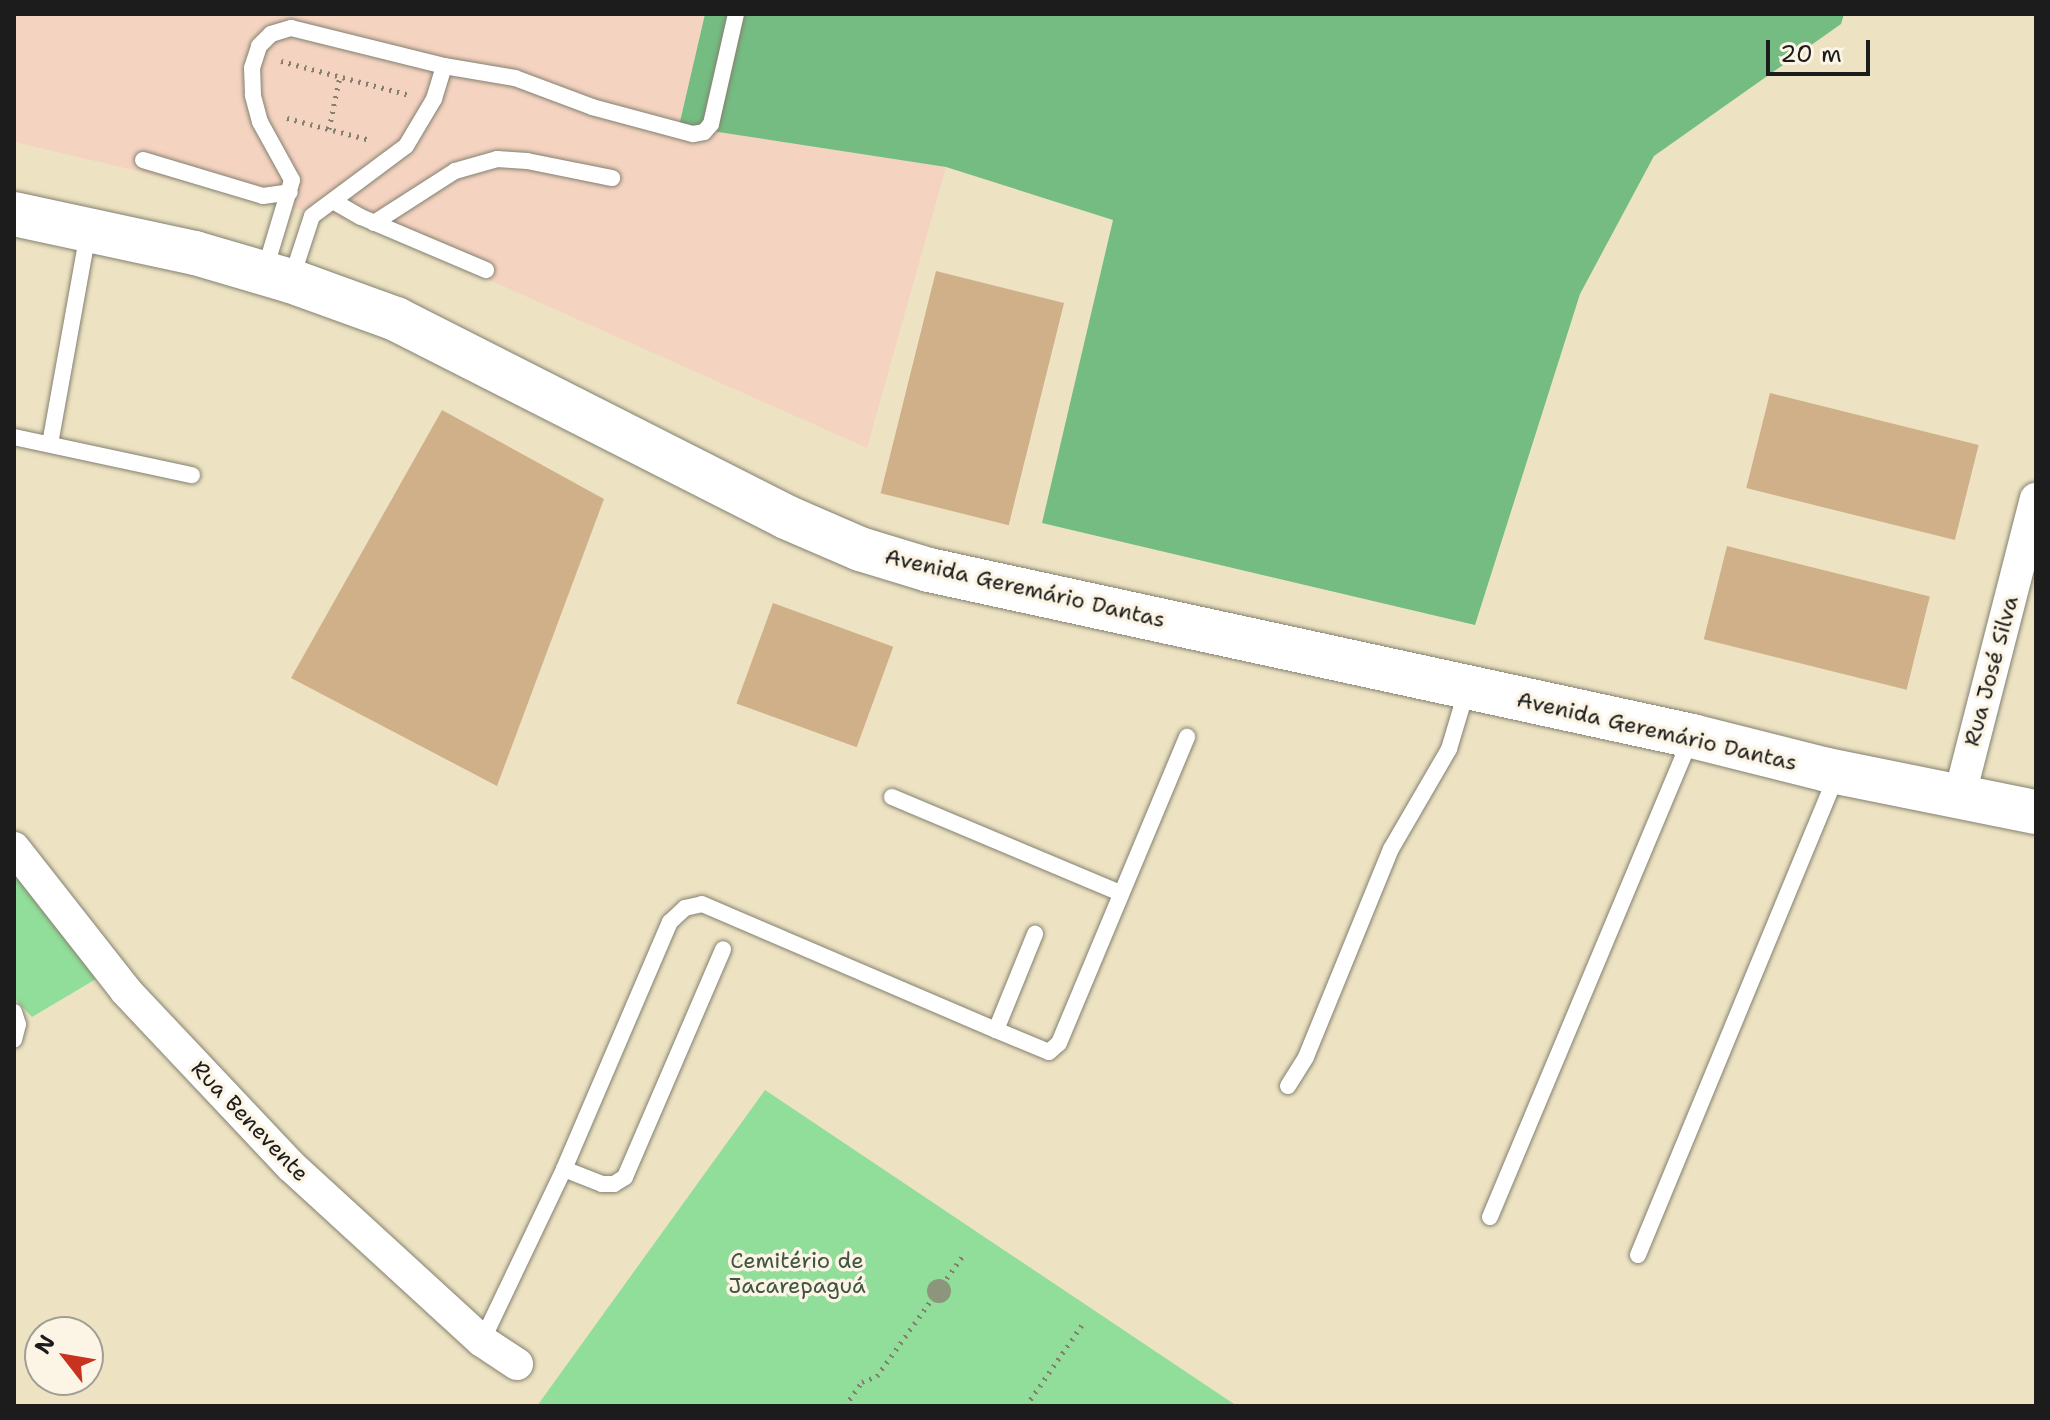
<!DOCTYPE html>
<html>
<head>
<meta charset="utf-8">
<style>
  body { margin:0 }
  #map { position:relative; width:2050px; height:1420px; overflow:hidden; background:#ede3c3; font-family:"Shantell Sans",sans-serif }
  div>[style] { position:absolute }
  .built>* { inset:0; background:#f5d3c1 }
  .green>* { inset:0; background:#91dd9a }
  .forest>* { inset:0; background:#74bc82 }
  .building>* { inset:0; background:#d0b089; transform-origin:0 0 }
  .path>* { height:5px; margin-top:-2.5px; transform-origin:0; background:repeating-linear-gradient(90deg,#848070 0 2px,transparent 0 8px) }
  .roads { filter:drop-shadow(0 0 2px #848070) drop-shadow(0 0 2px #848070) }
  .lane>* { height:16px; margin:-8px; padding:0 8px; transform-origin:8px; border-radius:8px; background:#fff }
  .street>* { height:32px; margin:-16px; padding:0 16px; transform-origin:16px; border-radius:16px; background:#fff }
  .primary>* { height:44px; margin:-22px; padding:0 22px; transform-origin:22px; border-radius:22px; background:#fff }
  .trees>* { width:24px; height:24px; margin:-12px; border-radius:50%; background:#8d957c }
  span { translate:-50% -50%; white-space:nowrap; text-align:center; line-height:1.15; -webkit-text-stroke:7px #fcf5e5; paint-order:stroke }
  .street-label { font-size:22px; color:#1c1c1c }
  .park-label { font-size:22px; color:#3f5642 }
  .frame { position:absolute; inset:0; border:16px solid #1c1c1c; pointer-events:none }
  .north { position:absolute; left:24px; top:1316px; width:80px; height:80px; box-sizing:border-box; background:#fcf5e5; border:2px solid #a29e95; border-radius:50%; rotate:301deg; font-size:22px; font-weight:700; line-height:32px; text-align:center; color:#1c1c1c }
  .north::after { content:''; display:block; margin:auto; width:28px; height:36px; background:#c8321e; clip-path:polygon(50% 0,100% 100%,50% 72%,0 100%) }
  .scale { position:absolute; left:1766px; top:40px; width:104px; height:36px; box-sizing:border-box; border:4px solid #1c1c1c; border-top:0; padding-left:10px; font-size:24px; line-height:28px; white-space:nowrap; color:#1c1c1c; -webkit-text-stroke:6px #fcf5e5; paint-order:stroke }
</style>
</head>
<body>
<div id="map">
  <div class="built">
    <i style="clip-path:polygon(14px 14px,705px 14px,679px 126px,946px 167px,867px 448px,363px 224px,14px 142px)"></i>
  </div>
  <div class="green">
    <i style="clip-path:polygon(14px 867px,96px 979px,32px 1017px,14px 998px)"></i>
    <i style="clip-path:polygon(765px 1090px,1237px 1406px,537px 1406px)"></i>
  </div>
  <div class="forest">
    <i style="clip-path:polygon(705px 14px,1844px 14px,1841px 24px,1654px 156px,1580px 294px,1475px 625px,1042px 523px,1113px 220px,946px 167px,679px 126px)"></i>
  </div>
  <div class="building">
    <i style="left:936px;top:271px;width:132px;height:229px;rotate:14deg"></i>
    <i style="left:1770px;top:393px;width:215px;height:98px;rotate:14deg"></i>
    <i style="clip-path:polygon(442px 410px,604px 499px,497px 786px,291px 678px)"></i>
    <i style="left:1727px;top:546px;width:209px;height:96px;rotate:14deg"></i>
    <i style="left:773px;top:603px;width:128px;height:107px;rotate:20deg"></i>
  </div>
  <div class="path">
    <i style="left:281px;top:61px;width:133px;rotate:14.8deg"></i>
    <i style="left:287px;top:118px;width:86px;rotate:14.8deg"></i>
    <i style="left:329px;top:129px;width:54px;rotate:-78.3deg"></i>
    <i style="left:845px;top:1406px;width:29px;rotate:-55deg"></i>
    <i style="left:862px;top:1382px;width:16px;rotate:-22deg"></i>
    <i style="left:877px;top:1376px;width:150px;rotate:-54.5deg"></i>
    <i style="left:1026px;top:1406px;width:102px;rotate:-55.4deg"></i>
  </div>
  <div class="roads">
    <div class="lane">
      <i style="left:143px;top:160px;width:125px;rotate:16.7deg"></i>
      <i style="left:263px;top:196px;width:27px;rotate:-8deg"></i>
      <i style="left:333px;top:201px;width:32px;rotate:30deg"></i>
      <i style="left:361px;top:217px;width:136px;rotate:23deg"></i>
      <i style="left:374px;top:223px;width:96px;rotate:-32.7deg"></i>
      <i style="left:455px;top:171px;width:44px;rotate:-15.9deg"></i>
      <i style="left:497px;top:159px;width:30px;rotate:4deg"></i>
      <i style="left:527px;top:161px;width:87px;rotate:11.3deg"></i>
      <i style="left:264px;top:273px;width:97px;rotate:-73.2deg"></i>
      <i style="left:292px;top:180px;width:66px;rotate:-118.9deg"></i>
      <i style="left:260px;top:122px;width:28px;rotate:-105deg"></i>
      <i style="left:253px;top:95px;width:27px;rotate:-92deg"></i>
      <i style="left:252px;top:68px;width:23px;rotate:-72deg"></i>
      <i style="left:259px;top:46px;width:17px;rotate:-45deg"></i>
      <i style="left:271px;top:34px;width:21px;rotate:-17deg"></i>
      <i style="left:291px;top:28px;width:158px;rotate:13.9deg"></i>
      <i style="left:444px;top:66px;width:72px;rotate:9.6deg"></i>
      <i style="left:515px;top:78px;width:82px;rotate:20.6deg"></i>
      <i style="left:592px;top:107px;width:105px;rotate:15deg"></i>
      <i style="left:693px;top:134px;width:11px;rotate:-10deg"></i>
      <i style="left:704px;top:132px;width:11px;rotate:-49deg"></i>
      <i style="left:711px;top:124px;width:113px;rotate:-77.2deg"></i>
      <i style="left:291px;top:280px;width:67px;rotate:-71.8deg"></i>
      <i style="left:312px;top:216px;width:117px;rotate:-36.7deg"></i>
      <i style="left:406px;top:146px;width:55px;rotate:-59.2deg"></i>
      <i style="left:434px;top:99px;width:34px;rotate:-73deg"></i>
      <i style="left:14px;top:437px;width:182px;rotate:12.1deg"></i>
      <i style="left:50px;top:444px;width:214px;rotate:-79.8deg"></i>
      <i style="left:892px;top:797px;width:247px;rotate:22.8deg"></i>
      <i style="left:14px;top:1012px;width:13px;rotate:72deg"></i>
      <i style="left:18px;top:1024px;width:16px;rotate:104deg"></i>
      <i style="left:996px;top:1030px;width:57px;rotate:22.5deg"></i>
      <i style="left:1049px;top:1052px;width:13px;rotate:-42deg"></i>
      <i style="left:1059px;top:1043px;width:332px;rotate:-67.3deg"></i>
      <i style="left:1288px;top:1086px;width:34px;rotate:-58deg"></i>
      <i style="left:1306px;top:1057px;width:225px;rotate:-67.8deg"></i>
      <i style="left:1391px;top:849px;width:116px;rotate:-59.9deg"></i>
      <i style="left:1449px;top:749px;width:63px;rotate:-73.3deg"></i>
      <i style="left:564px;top:1169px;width:41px;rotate:21.5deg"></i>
      <i style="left:602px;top:1184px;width:12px"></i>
      <i style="left:614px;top:1184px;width:13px;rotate:-32deg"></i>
      <i style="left:625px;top:1177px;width:248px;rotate:-66.7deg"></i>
      <i style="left:1490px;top:1217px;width:519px;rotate:-67.24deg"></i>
      <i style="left:1638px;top:1255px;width:521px;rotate:-67.52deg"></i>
      <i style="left:482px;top:1341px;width:191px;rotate:-64.5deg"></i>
      <i style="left:564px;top:1169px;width:269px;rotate:-66.8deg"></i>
      <i style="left:670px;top:922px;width:21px;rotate:-43deg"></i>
      <i style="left:685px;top:908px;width:17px;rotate:-13deg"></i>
      <i style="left:702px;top:904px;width:320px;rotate:23.2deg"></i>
      <i style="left:996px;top:1030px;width:104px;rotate:-67.9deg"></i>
    </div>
    <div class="street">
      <i style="left:1959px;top:798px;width:309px;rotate:-75.6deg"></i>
      <i style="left:14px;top:848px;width:182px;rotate:51.9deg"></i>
      <i style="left:126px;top:991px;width:241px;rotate:46.7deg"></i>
      <i style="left:291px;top:1166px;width:259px;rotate:42.5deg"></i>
      <i style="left:482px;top:1341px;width:42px;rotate:33.3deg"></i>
    </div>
    <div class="primary">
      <i style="left:14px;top:214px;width:185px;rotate:12.2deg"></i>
      <i style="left:195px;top:253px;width:100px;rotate:16.3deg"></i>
      <i style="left:291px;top:281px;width:112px;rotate:19.9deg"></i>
      <i style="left:396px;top:319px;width:437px;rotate:26.9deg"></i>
      <i style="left:786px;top:517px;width:81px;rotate:23.4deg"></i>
      <i style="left:860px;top:549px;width:72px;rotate:16.9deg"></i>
      <i style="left:929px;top:570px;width:781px;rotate:12.27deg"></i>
      <i style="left:1692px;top:736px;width:139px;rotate:14.1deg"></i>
      <i style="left:1827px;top:770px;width:213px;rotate:11.4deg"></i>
    </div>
  </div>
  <div class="trees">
    <i style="left:939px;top:1291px"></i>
  </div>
  <div class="street-label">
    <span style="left:1025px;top:588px;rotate:13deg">Avenida Geremário Dantas</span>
    <span style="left:1991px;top:671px;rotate:-75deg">Rua José Silva</span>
    <span style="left:1657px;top:731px;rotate:13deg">Avenida Geremário Dantas</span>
    <span style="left:250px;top:1121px;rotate:46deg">Rua Benevente</span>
  </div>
  <div class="park-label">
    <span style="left:797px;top:1273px">Cemitério de<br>Jacarepaguá</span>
  </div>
  <div class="frame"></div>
  <div class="north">N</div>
  <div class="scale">20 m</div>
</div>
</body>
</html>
